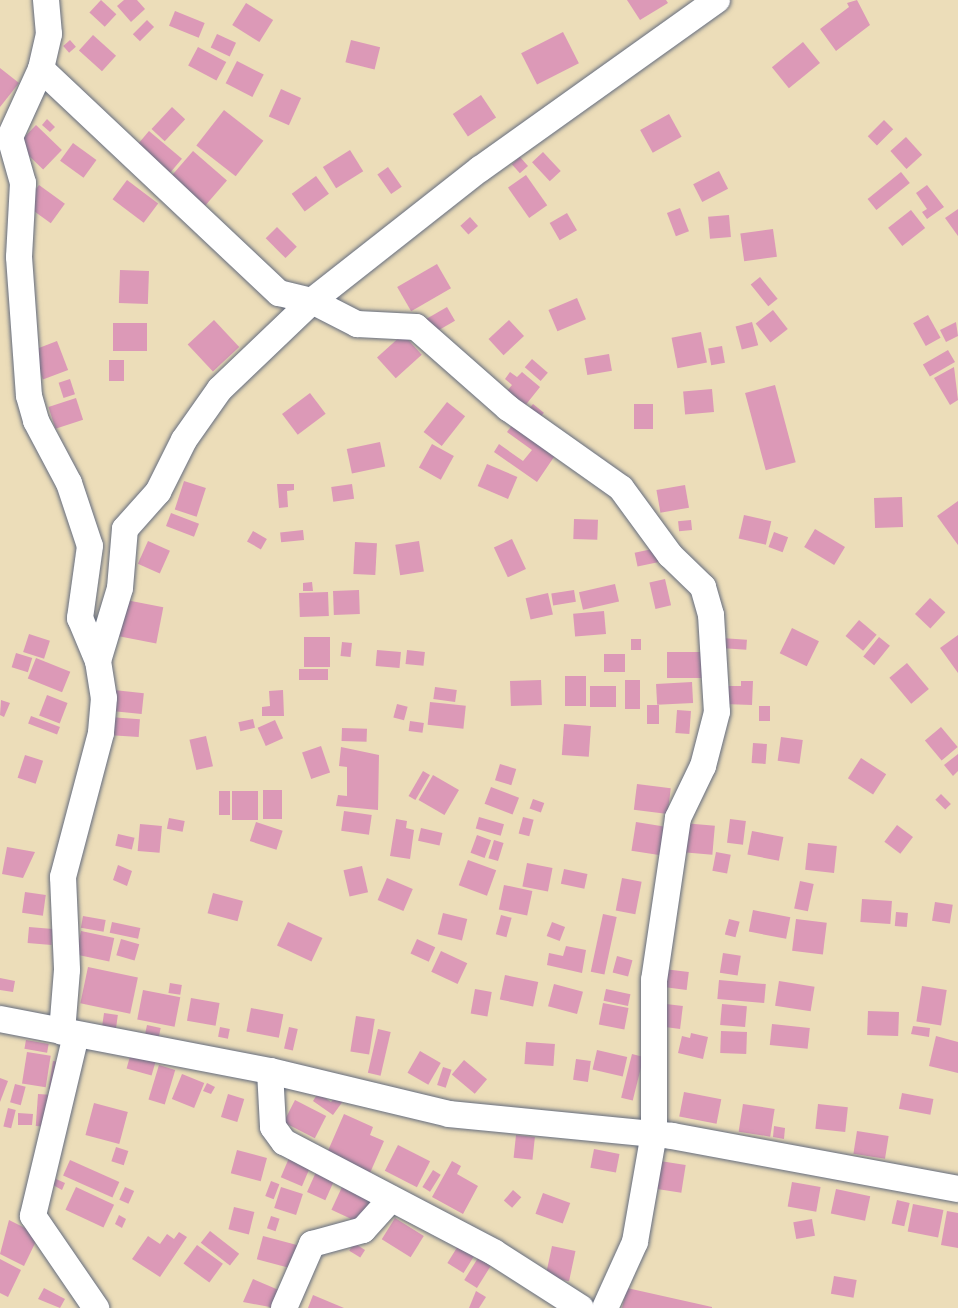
<!DOCTYPE html>
<html>
<head>
<meta charset="utf-8">
<style>
  body { margin:0 }
  #map { position:relative; width:958px; height:1308px; overflow:hidden; background:#ecddb9; font-family:Sriracha,sans-serif }
  div>[style] { position:absolute }
  .building>* { inset:0; background:#dc99b7; transform-origin:0 0 }
  .roads { filter:drop-shadow(0 0 2px #646c7e) drop-shadow(0 0 2px #646c7e) }
  .minor>* { height:26px; margin:-13px; padding:0 13px; transform-origin:13px; border-radius:13px; background:#fff }
  span { translate:-50% -50%; white-space:nowrap; text-align:center; line-height:1.15; -webkit-text-stroke:6px #f7f3e8; paint-order:stroke }
</style>
</head>
<body>
<div id="map">
  <div class="building">
    <i style="left:101px;top:0;width:21px;height:17px;rotate:43deg"></i>
    <i style="clip-path:polygon(124px 0,137px 0,145px 9px,131px 22px,117px 6px)"></i>
    <i style="clip-path:polygon(627px 0,666px 0,668px 3px,640px 20px)"></i>
    <i style="clip-path:polygon(857px 0,870px 25px,836px 51px,820px 29px,849px 7px,847px 3px)"></i>
    <i style="left:246px;top:3px;width:32px;height:26px;rotate:32deg"></i>
    <i style="left:175px;top:11px;width:32px;height:16px;rotate:22deg"></i>
    <i style="left:147px;top:20px;width:10px;height:20px;rotate:45deg"></i>
    <i style="left:563px;top:32px;width:35px;height:47px;rotate:63deg"></i>
    <i style="left:217px;top:34px;width:21px;height:15px;rotate:25deg"></i>
    <i style="left:93px;top:35px;width:31px;height:21px;rotate:42deg"></i>
    <i style="left:70px;top:40px;width:9px;height:9px;rotate:49deg"></i>
    <i style="left:351px;top:40px;width:30px;height:23px;rotate:14deg"></i>
    <i style="left:803px;top:42px;width:27px;height:40px;rotate:51deg"></i>
    <i style="left:198px;top:47px;width:32px;height:21px;rotate:28deg"></i>
    <i style="left:237px;top:61px;width:30px;height:25px;rotate:27deg"></i>
    <i style="clip-path:polygon(0 68px,19px 83px,0 107px)"></i>
    <i style="left:281px;top:89px;width:22px;height:30px;rotate:24deg"></i>
    <i style="left:481px;top:95px;width:27px;height:34px;rotate:56deg"></i>
    <i style="left:172px;top:107px;width:18px;height:30px;rotate:43deg"></i>
    <i style="left:224px;top:110px;width:50px;height:45px;rotate:38deg"></i>
    <i style="left:669px;top:114px;width:26px;height:33px;rotate:61deg"></i>
    <i style="clip-path:polygon(47px 119px,55px 127px,50px 132px,42px 125px)"></i>
    <i style="left:884px;top:120px;width:13px;height:23px;rotate:45deg"></i>
    <i style="left:36px;top:125px;width:36px;height:27px;rotate:44deg"></i>
    <i style="left:149px;top:131px;width:43px;height:22px;rotate:40deg"></i>
    <i style="left:906px;top:137px;width:24px;height:21px;rotate:48deg"></i>
    <i style="left:73px;top:143px;width:29px;height:22px;rotate:36deg"></i>
    <i style="left:350px;top:150px;width:25px;height:32px;rotate:58deg"></i>
    <i style="left:193px;top:151px;width:45px;height:33px;rotate:41deg"></i>
    <i style="left:543px;top:152px;width:26px;height:15px;rotate:47deg"></i>
    <i style="left:520px;top:157px;width:12px;height:11px;rotate:48deg"></i>
    <i style="left:388px;top:167px;width:24px;height:13px;rotate:55deg"></i>
    <i style="left:719px;top:171px;width:20px;height:29px;rotate:63deg"></i>
    <i style="left:901px;top:172px;width:14px;height:43px;rotate:51deg"></i>
    <i style="left:526px;top:175px;width:37px;height:22px;rotate:55deg"></i>
    <i style="left:316px;top:176px;width:22px;height:30px;rotate:54deg"></i>
    <i style="left:127px;top:180px;width:39px;height:24px;rotate:37deg"></i>
    <i style="left:39px;top:185px;width:32px;height:24px;rotate:36deg"></i>
    <i style="clip-path:polygon(927px 185px,944px 207px,927px 219px,922px 212px,927px 209px,916px 193px)"></i>
    <i style="left:680px;top:208px;width:25px;height:14px;rotate:69deg"></i>
    <i style="clip-path:polygon(958px 209px,958px 236px,945px 218px)"></i>
    <i style="left:911px;top:210px;width:23px;height:29px;rotate:52deg"></i>
    <i style="left:567px;top:213px;width:20px;height:20px;rotate:60deg"></i>
    <i style="left:729px;top:215px;width:22px;height:21px;rotate:85deg"></i>
    <i style="left:470px;top:217px;width:12px;height:13px;rotate:48deg"></i>
    <i style="left:277px;top:227px;width:28px;height:16px;rotate:45deg"></i>
    <i style="left:773px;top:229px;width:28px;height:33px;rotate:82deg"></i>
    <i style="left:437px;top:264px;width:28px;height:46px;rotate:60deg"></i>
    <i style="left:120px;top:270px;width:29px;height:33px;rotate:2deg"></i>
    <i style="left:760px;top:277px;width:28px;height:12px;rotate:51deg"></i>
    <i style="left:577px;top:298px;width:23px;height:31px;rotate:67deg"></i>
    <i style="left:447px;top:307px;width:16px;height:26px;rotate:60deg"></i>
    <i style="left:773px;top:310px;width:24px;height:22px;rotate:52deg"></i>
    <i style="left:928px;top:315px;width:26px;height:17px;rotate:61deg"></i>
    <i style="left:214px;top:320px;width:37px;height:36px;rotate:47deg"></i>
    <i style="left:509px;top:320px;width:22px;height:28px;rotate:47deg"></i>
    <i style="left:752px;top:322px;width:24px;height:17px;rotate:75deg"></i>
    <i style="clip-path:polygon(956px 322px,958px 336px,946px 342px,940px 330px)"></i>
    <i style="left:113px;top:323px;width:34px;height:28px"></i>
    <i style="left:701px;top:332px;width:31px;height:30px;rotate:79deg"></i>
    <i style="left:403px;top:334px;width:28px;height:35px;rotate:48deg"></i>
    <i style="left:57px;top:341px;width:31px;height:27px;rotate:69deg"></i>
    <i style="left:722px;top:346px;width:17px;height:14px;rotate:80deg"></i>
    <i style="left:948px;top:350px;width:14px;height:29px;rotate:60deg"></i>
    <i style="left:609px;top:354px;width:17px;height:25px;rotate:80deg"></i>
    <i style="left:532px;top:359px;width:21px;height:11px;rotate:41deg"></i>
    <i style="left:124px;top:360px;width:21px;height:15px;rotate:90deg"></i>
    <i style="clip-path:polygon(954px 367px,958px 400px,950px 405px,934px 378px)"></i>
    <i style="clip-path:polygon(510px 372px,517px 377px,522px 372px,540px 387px,520px 412px,502px 397px,512px 385px,505px 379px)"></i>
    <i style="left:70px;top:379px;width:16px;height:12px;rotate:72deg"></i>
    <i style="left:775px;top:385px;width:80px;height:31px;rotate:75deg"></i>
    <i style="left:712px;top:389px;width:23px;height:29px;rotate:85deg"></i>
    <i style="left:310px;top:393px;width:26px;height:35px;rotate:53deg"></i>
    <i style="left:76px;top:398px;width:23px;height:29px;rotate:72deg"></i>
    <i style="left:447px;top:402px;width:23px;height:38px;rotate:38deg"></i>
    <i style="left:533px;top:404px;width:14px;height:15px;rotate:39deg"></i>
    <i style="left:653px;top:404px;width:25px;height:19px;rotate:90deg"></i>
    <i style="clip-path:polygon(513px 424px,556px 454px,537px 482px,494px 452px,499px 444px,523px 461px,532px 450px,507px 432px)"></i>
    <i style="left:380px;top:442px;width:25px;height:34px;rotate:78deg"></i>
    <i style="left:432px;top:444px;width:25px;height:27px;rotate:29deg"></i>
    <i style="left:487px;top:464px;width:33px;height:24px;rotate:23deg"></i>
    <i style="left:184px;top:481px;width:23px;height:30px;rotate:18deg"></i>
    <i style="clip-path:polygon(277px 484px,294px 484px,294px 490px,287px 491px,288px 507px,279px 508px)"></i>
    <i style="left:352px;top:484px;width:15px;height:21px;rotate:82deg"></i>
    <i style="left:685px;top:485px;width:23px;height:29px;rotate:80deg"></i>
    <i style="left:902px;top:497px;width:30px;height:28px;rotate:88deg"></i>
    <i style="clip-path:polygon(958px 501px,958px 545px,937px 516px)"></i>
    <i style="left:171px;top:513px;width:30px;height:14px;rotate:21deg"></i>
    <i style="left:744px;top:515px;width:28px;height:24px;rotate:13deg"></i>
    <i style="left:574px;top:519px;width:24px;height:20px;rotate:2deg"></i>
    <i style="left:691px;top:520px;width:10px;height:13px;rotate:84deg"></i>
    <i style="left:815px;top:529px;width:35px;height:21px;rotate:31deg"></i>
    <i style="left:303px;top:530px;width:10px;height:23px;rotate:84deg"></i>
    <i style="left:253px;top:531px;width:16px;height:12px;rotate:30deg"></i>
    <i style="left:774px;top:532px;width:15px;height:16px;rotate:20deg"></i>
    <i style="left:512px;top:539px;width:33px;height:20px;rotate:65deg"></i>
    <i style="left:148px;top:541px;width:24px;height:25px;rotate:24deg"></i>
    <i style="left:419px;top:541px;width:31px;height:24px;rotate:81deg"></i>
    <i style="left:355px;top:542px;width:22px;height:32px;rotate:3deg"></i>
    <i style="left:662px;top:547px;width:14px;height:28px;rotate:78deg"></i>
    <i style="left:665px;top:579px;width:27px;height:16px;rotate:77deg"></i>
    <i style="clip-path:polygon(312px 582px,313px 591px,303px 591px,303px 583px)"></i>
    <i style="left:615px;top:584px;width:18px;height:37px;rotate:77deg"></i>
    <i style="left:359px;top:590px;width:24px;height:26px;rotate:88deg"></i>
    <i style="left:574px;top:590px;width:12px;height:23px;rotate:81deg"></i>
    <i style="left:328px;top:592px;width:24px;height:29px;rotate:88deg"></i>
    <i style="left:548px;top:593px;width:22px;height:23px;rotate:77deg"></i>
    <i style="left:930px;top:598px;width:21px;height:22px;rotate:43deg"></i>
    <i style="left:126px;top:600px;width:38px;height:37px;rotate:11deg"></i>
    <i style="left:604px;top:611px;width:23px;height:31px;rotate:85deg"></i>
    <i style="left:859px;top:620px;width:23px;height:21px;rotate:40deg"></i>
    <i style="left:792px;top:628px;width:30px;height:28px;rotate:26deg"></i>
    <i style="left:29px;top:634px;width:22px;height:19px;rotate:18deg"></i>
    <i style="clip-path:polygon(958px 635px,958px 673px,940px 648px)"></i>
    <i style="left:304px;top:637px;width:26px;height:30px"></i>
    <i style="left:879px;top:637px;width:14px;height:25px;rotate:39deg"></i>
    <i style="left:721px;top:638px;width:26px;height:10px;rotate:4deg"></i>
    <i style="left:631px;top:639px;width:10px;height:11px"></i>
    <i style="left:342px;top:642px;width:10px;height:14px;rotate:6deg"></i>
    <i style="left:377px;top:650px;width:24px;height:16px;rotate:5deg"></i>
    <i style="left:407px;top:650px;width:18px;height:14px;rotate:6deg"></i>
    <i style="left:702px;top:652px;width:26px;height:35px;rotate:90deg"></i>
    <i style="left:16px;top:653px;width:17px;height:15px;rotate:17deg"></i>
    <i style="left:604px;top:654px;width:21px;height:18px"></i>
    <i style="left:36px;top:658px;width:37px;height:22px;rotate:22deg"></i>
    <i style="left:907px;top:663px;width:34px;height:23px;rotate:50deg"></i>
    <i style="left:299px;top:669px;width:29px;height:11px"></i>
    <i style="left:565px;top:676px;width:21px;height:30px"></i>
    <i style="left:541px;top:680px;width:25px;height:31px;rotate:88deg"></i>
    <i style="left:625px;top:680px;width:15px;height:29px"></i>
    <i style="clip-path:polygon(741px 681px,753px 681px,752px 705px,724px 704px,724px 686px,741px 686px)"></i>
    <i style="left:692px;top:682px;width:21px;height:36px;rotate:87deg"></i>
    <i style="left:590px;top:686px;width:26px;height:21px"></i>
    <i style="left:435px;top:687px;width:22px;height:12px;rotate:8deg"></i>
    <i style="left:114px;top:690px;width:30px;height:21px;rotate:6deg"></i>
    <i style="clip-path:polygon(283px 690px,284px 716px,262px 716px,262px 707px,270px 706px,269px 691px)"></i>
    <i style="left:47px;top:695px;width:22px;height:22px;rotate:21deg"></i>
    <i style="clip-path:polygon(1px 700px,10px 703px,4px 717px,0 715px)"></i>
    <i style="left:430px;top:702px;width:36px;height:23px;rotate:6deg"></i>
    <i style="left:397px;top:704px;width:11px;height:14px;rotate:15deg"></i>
    <i style="left:647px;top:705px;width:12px;height:19px"></i>
    <i style="left:759px;top:706px;width:11px;height:15px"></i>
    <i style="left:677px;top:710px;width:14px;height:23px;rotate:4deg"></i>
    <i style="left:31px;top:716px;width:31px;height:8px;rotate:21deg"></i>
    <i style="left:109px;top:717px;width:31px;height:18px;rotate:4deg"></i>
    <i style="left:253px;top:719px;width:9px;height:15px;rotate:77deg"></i>
    <i style="left:275px;top:720px;width:20px;height:19px;rotate:66deg"></i>
    <i style="left:410px;top:721px;width:14px;height:10px;rotate:8deg"></i>
    <i style="left:564px;top:724px;width:27px;height:31px;rotate:4deg"></i>
    <i style="left:941px;top:727px;width:26px;height:21px;rotate:50deg"></i>
    <i style="left:342px;top:728px;width:25px;height:13px;rotate:2deg"></i>
    <i style="left:206px;top:736px;width:31px;height:17px;rotate:77deg"></i>
    <i style="left:781px;top:737px;width:22px;height:24px;rotate:8deg"></i>
    <i style="left:753px;top:743px;width:14px;height:20px;rotate:4deg"></i>
    <i style="left:321px;top:746px;width:28px;height:20px;rotate:71deg"></i>
    <i style="clip-path:polygon(341px 747px,379px 755px,378px 810px,336px 806px,338px 795px,347px 796px,347px 767px,339px 766px)"></i>
    <i style="clip-path:polygon(958px 754px,958px 771px,953px 776px,944px 765px)"></i>
    <i style="left:25px;top:755px;width:19px;height:24px;rotate:18deg"></i>
    <i style="left:861px;top:758px;width:30px;height:24px;rotate:33deg"></i>
    <i style="left:500px;top:764px;width:17px;height:17px;rotate:17deg"></i>
    <i style="left:423px;top:771px;width:8px;height:29px;rotate:30deg"></i>
    <i style="left:433px;top:775px;width:30px;height:29px;rotate:30deg"></i>
    <i style="left:637px;top:784px;width:34px;height:26px;rotate:7deg"></i>
    <i style="left:491px;top:787px;width:30px;height:18px;rotate:21deg"></i>
    <i style="left:263px;top:790px;width:19px;height:29px"></i>
    <i style="left:219px;top:791px;width:11px;height:24px"></i>
    <i style="left:232px;top:791px;width:26px;height:29px"></i>
    <i style="left:941px;top:794px;width:14px;height:8px;rotate:45deg"></i>
    <i style="left:533px;top:799px;width:12px;height:10px;rotate:20deg"></i>
    <i style="left:344px;top:811px;width:28px;height:20px;rotate:8deg"></i>
    <i style="left:479px;top:817px;width:26px;height:12px;rotate:16deg"></i>
    <i style="left:523px;top:817px;width:11px;height:17px;rotate:15deg"></i>
    <i style="left:169px;top:818px;width:16px;height:11px;rotate:11deg"></i>
    <i style="clip-path:polygon(396px 819px,407px 821px,406px 828px,414px 830px,410px 859px,390px 856px)"></i>
    <i style="left:730px;top:819px;width:16px;height:24px;rotate:7deg"></i>
    <i style="left:256px;top:822px;width:28px;height:20px;rotate:18deg"></i>
    <i style="left:636px;top:822px;width:36px;height:29px;rotate:9deg"></i>
    <i style="left:683px;top:823px;width:32px;height:29px;rotate:5deg"></i>
    <i style="left:140px;top:824px;width:22px;height:27px;rotate:5deg"></i>
    <i style="left:897px;top:825px;width:20px;height:21px;rotate:37deg"></i>
    <i style="left:421px;top:828px;width:22px;height:13px;rotate:13deg"></i>
    <i style="left:752px;top:831px;width:32px;height:24px;rotate:11deg"></i>
    <i style="left:118px;top:834px;width:17px;height:12px;rotate:13deg"></i>
    <i style="left:477px;top:835px;width:15px;height:19px;rotate:20deg"></i>
    <i style="left:494px;top:840px;width:10px;height:19px;rotate:17deg"></i>
    <i style="left:808px;top:843px;width:29px;height:27px;rotate:6deg"></i>
    <i style="clip-path:polygon(7px 847px,35px 852px,23px 878px,2px 874px)"></i>
    <i style="left:716px;top:852px;width:15px;height:19px;rotate:11deg"></i>
    <i style="left:468px;top:860px;width:30px;height:27px;rotate:20deg"></i>
    <i style="left:527px;top:863px;width:26px;height:24px;rotate:11deg"></i>
    <i style="clip-path:polygon(118px 865px,132px 871px,127px 886px,113px 880px)"></i>
    <i style="left:362px;top:866px;width:27px;height:19px;rotate:77deg"></i>
    <i style="left:564px;top:869px;width:24px;height:15px;rotate:12deg"></i>
    <i style="left:387px;top:878px;width:28px;height:24px;rotate:23deg"></i>
    <i style="left:622px;top:878px;width:20px;height:33px;rotate:11deg"></i>
    <i style="left:800px;top:881px;width:14px;height:28px;rotate:12deg"></i>
    <i style="left:504px;top:885px;width:29px;height:25px;rotate:12deg"></i>
    <i style="left:25px;top:892px;width:21px;height:21px;rotate:8deg"></i>
    <i style="left:213px;top:893px;width:31px;height:21px;rotate:15deg"></i>
    <i style="left:862px;top:899px;width:30px;height:23px;rotate:4deg"></i>
    <i style="left:935px;top:902px;width:18px;height:19px;rotate:9deg"></i>
    <i style="left:753px;top:910px;width:38px;height:22px;rotate:11deg"></i>
    <i style="left:896px;top:912px;width:12px;height:14px;rotate:5deg"></i>
    <i style="left:443px;top:913px;width:25px;height:22px;rotate:14deg"></i>
    <i style="left:603px;top:914px;width:14px;height:59px;rotate:12deg"></i>
    <i style="left:501px;top:915px;width:11px;height:20px;rotate:15deg"></i>
    <i style="left:83px;top:916px;width:23px;height:12px;rotate:10deg"></i>
    <i style="left:729px;top:919px;width:11px;height:16px;rotate:15deg"></i>
    <i style="left:796px;top:919px;width:31px;height:32px;rotate:7deg"></i>
    <i style="left:112px;top:922px;width:29px;height:11px;rotate:12deg"></i>
    <i style="left:288px;top:922px;width:38px;height:26px;rotate:25deg"></i>
    <i style="left:552px;top:922px;width:14px;height:15px;rotate:21deg"></i>
    <i style="left:29px;top:927px;width:24px;height:16px;rotate:5deg"></i>
    <i style="left:81px;top:931px;width:34px;height:24px;rotate:12deg"></i>
    <i style="left:121px;top:939px;width:19px;height:17px;rotate:16deg"></i>
    <i style="left:417px;top:939px;width:20px;height:16px;rotate:24deg"></i>
    <i style="clip-path:polygon(566px 946px,586px 950px,582px 973px,547px 965px,549px 953px,563px 956px)"></i>
    <i style="left:441px;top:951px;width:29px;height:23px;rotate:25deg"></i>
    <i style="left:723px;top:953px;width:18px;height:20px;rotate:9deg"></i>
    <i style="left:617px;top:956px;width:16px;height:17px;rotate:15deg"></i>
    <i style="left:88px;top:967px;width:51px;height:37px;rotate:12deg"></i>
    <i style="left:664px;top:969px;width:25px;height:18px;rotate:7deg"></i>
    <i style="left:505px;top:975px;width:34px;height:25px;rotate:12deg"></i>
    <i style="clip-path:polygon(0 978px,15px 981px,13px 992px,0 990px)"></i>
    <i style="left:719px;top:980px;width:47px;height:19px;rotate:5deg"></i>
    <i style="left:779px;top:981px;width:36px;height:25px;rotate:9deg"></i>
    <i style="left:170px;top:983px;width:12px;height:10px;rotate:9deg"></i>
    <i style="left:554px;top:984px;width:30px;height:23px;rotate:15deg"></i>
    <i style="left:922px;top:986px;width:25px;height:36px;rotate:9deg"></i>
    <i style="left:475px;top:989px;width:17px;height:25px;rotate:10deg"></i>
    <i style="left:606px;top:989px;width:25px;height:12px;rotate:12deg"></i>
    <i style="left:143px;top:990px;width:38px;height:30px;rotate:11deg"></i>
    <i style="left:191px;top:998px;width:29px;height:23px;rotate:10deg"></i>
    <i style="left:603px;top:1003px;width:26px;height:22px;rotate:11deg"></i>
    <i style="left:666px;top:1004px;width:17px;height:23px;rotate:7deg"></i>
    <i style="left:722px;top:1004px;width:25px;height:21px;rotate:5deg"></i>
    <i style="left:251px;top:1008px;width:33px;height:24px;rotate:11deg"></i>
    <i style="left:868px;top:1011px;width:31px;height:24px;rotate:2deg"></i>
    <i style="left:104px;top:1013px;width:14px;height:15px;rotate:8deg"></i>
    <i style="left:356px;top:1016px;width:19px;height:36px;rotate:9deg"></i>
    <i style="left:772px;top:1024px;width:38px;height:21px;rotate:6deg"></i>
    <i style="left:147px;top:1025px;width:14px;height:9px;rotate:12deg"></i>
    <i style="clip-path:polygon(913px 1026px,930px 1028px,929px 1037px,911px 1034px)"></i>
    <i style="left:220px;top:1027px;width:10px;height:10px;rotate:11deg"></i>
    <i style="left:289px;top:1027px;width:9px;height:22px;rotate:13deg"></i>
    <i style="left:378px;top:1029px;width:13px;height:45px;rotate:13deg"></i>
    <i style="left:721px;top:1031px;width:26px;height:22px;rotate:2deg"></i>
    <i style="clip-path:polygon(691px 1033px,708px 1037px,703px 1059px,678px 1053px,682px 1036px,690px 1038px)"></i>
    <i style="clip-path:polygon(936px 1036px,958px 1042px,958px 1073px,929px 1066px)"></i>
    <i style="left:26px;top:1040px;width:23px;height:9px;rotate:10deg"></i>
    <i style="left:526px;top:1042px;width:29px;height:22px;rotate:4deg"></i>
    <i style="left:597px;top:1050px;width:31px;height:20px;rotate:13deg"></i>
    <i style="left:420px;top:1051px;width:24px;height:25px;rotate:30deg"></i>
    <i style="left:27px;top:1052px;width:24px;height:32px;rotate:9deg"></i>
    <i style="left:131px;top:1053px;width:26px;height:16px;rotate:16deg"></i>
    <i style="left:632px;top:1054px;width:12px;height:45px;rotate:14deg"></i>
    <i style="left:576px;top:1059px;width:15px;height:21px;rotate:8deg"></i>
    <i style="left:464px;top:1060px;width:30px;height:19px;rotate:40deg"></i>
    <i style="left:53px;top:1061px;width:12px;height:28px;rotate:9deg"></i>
    <i style="left:159px;top:1065px;width:17px;height:36px;rotate:17deg"></i>
    <i style="left:443px;top:1067px;width:9px;height:19px;rotate:18deg"></i>
    <i style="left:182px;top:1074px;width:24px;height:27px;rotate:22deg"></i>
    <i style="clip-path:polygon(0 1078px,8px 1081px,0 1102px)"></i>
    <i style="clip-path:polygon(207px 1083px,215px 1087px,211px 1094px,203px 1091px)"></i>
    <i style="left:15px;top:1084px;width:11px;height:19px;rotate:15deg"></i>
    <i style="left:684px;top:1092px;width:38px;height:25px;rotate:11deg"></i>
    <i style="clip-path:polygon(318px 1093px,331px 1102px,336px 1096px,343px 1101px,333px 1115px,313px 1101px)"></i>
    <i style="left:902px;top:1093px;width:32px;height:16px;rotate:11deg"></i>
    <i style="left:38px;top:1094px;width:15px;height:32px;rotate:4deg"></i>
    <i style="left:228px;top:1094px;width:17px;height:24px;rotate:17deg"></i>
    <i style="left:295px;top:1100px;width:35px;height:25px;rotate:27deg"></i>
    <i style="left:94px;top:1103px;width:35px;height:33px;rotate:15deg"></i>
    <i style="left:743px;top:1104px;width:32px;height:28px;rotate:9deg"></i>
    <i style="left:818px;top:1104px;width:30px;height:25px;rotate:6deg"></i>
    <i style="left:8px;top:1108px;width:8px;height:19px;rotate:14deg"></i>
    <i style="clip-path:polygon(18px 1113px,33px 1114px,32px 1125px,18px 1125px)"></i>
    <i style="clip-path:polygon(344px 1114px,373px 1127px,370px 1135px,384px 1141px,370px 1173px,327px 1153px)"></i>
    <i style="clip-path:polygon(774px 1126px,785px 1128px,784px 1139px,773px 1137px)"></i>
    <i style="left:857px;top:1131px;width:32px;height:23px;rotate:9deg"></i>
    <i style="left:516px;top:1135px;width:19px;height:23px;rotate:6deg"></i>
    <i style="left:398px;top:1145px;width:36px;height:29px;rotate:27deg"></i>
    <i style="left:116px;top:1147px;width:13px;height:15px;rotate:18deg"></i>
    <i style="left:594px;top:1149px;width:26px;height:19px;rotate:11deg"></i>
    <i style="left:237px;top:1150px;width:31px;height:24px;rotate:15deg"></i>
    <i style="left:289px;top:1158px;width:23px;height:21px;rotate:23deg"></i>
    <i style="left:70px;top:1160px;width:54px;height:17px;rotate:24deg"></i>
    <i style="clip-path:polygon(452px 1161px,461px 1166px,457px 1174px,478px 1186px,463px 1214px,432px 1197px)"></i>
    <i style="left:660px;top:1161px;width:26px;height:28px;rotate:9deg"></i>
    <i style="left:433px;top:1170px;width:9px;height:20px;rotate:32deg"></i>
    <i style="left:316px;top:1172px;width:20px;height:22px;rotate:24deg"></i>
    <i style="clip-path:polygon(56px 1179px,65px 1183px,62px 1190px,53px 1185px)"></i>
    <i style="left:271px;top:1181px;width:9px;height:16px;rotate:21deg"></i>
    <i style="left:792px;top:1182px;width:29px;height:25px;rotate:10deg"></i>
    <i style="left:76px;top:1187px;width:42px;height:25px;rotate:25deg"></i>
    <i style="left:125px;top:1187px;width:10px;height:14px;rotate:24deg"></i>
    <i style="left:281px;top:1187px;width:23px;height:22px;rotate:18deg"></i>
    <i style="left:342px;top:1187px;width:35px;height:25px;rotate:25deg"></i>
    <i style="left:836px;top:1189px;width:35px;height:25px;rotate:12deg"></i>
    <i style="left:513px;top:1190px;width:11px;height:14px;rotate:41deg"></i>
    <i style="left:543px;top:1193px;width:29px;height:22px;rotate:20deg"></i>
    <i style="left:897px;top:1200px;width:13px;height:24px;rotate:13deg"></i>
    <i style="left:913px;top:1204px;width:31px;height:28px;rotate:11deg"></i>
    <i style="left:234px;top:1207px;width:21px;height:23px;rotate:14deg"></i>
    <i style="clip-path:polygon(947px 1211px,958px 1213px,958px 1248px,941px 1245px)"></i>
    <i style="clip-path:polygon(119px 1215px,126px 1219px,122px 1228px,115px 1224px)"></i>
    <i style="left:271px;top:1216px;width:9px;height:13px;rotate:18deg"></i>
    <i style="left:395px;top:1218px;width:34px;height:25px;rotate:32deg"></i>
    <i style="left:812px;top:1219px;width:17px;height:19px;rotate:80deg"></i>
    <i style="clip-path:polygon(9px 1220px,39px 1235px,24px 1266px,0 1254px)"></i>
    <i style="left:210px;top:1231px;width:37px;height:15px;rotate:38deg"></i>
    <i style="clip-path:polygon(179px 1232px,187px 1237px,160px 1277px,132px 1259px,148px 1236px,160px 1244px,167px 1234px,174px 1239px)"></i>
    <i style="left:263px;top:1236px;width:38px;height:24px;rotate:15deg"></i>
    <i style="left:354px;top:1243px;width:13px;height:9px;rotate:32deg"></i>
    <i style="left:197px;top:1245px;width:32px;height:23px;rotate:36deg"></i>
    <i style="left:458px;top:1246px;width:19px;height:20px;rotate:32deg"></i>
    <i style="left:552px;top:1246px;width:24px;height:31px;rotate:12deg"></i>
    <i style="left:478px;top:1258px;width:15px;height:26px;rotate:32deg"></i>
    <i style="clip-path:polygon(0 1259px,21px 1270px,8px 1297px,0 1293px)"></i>
    <i style="left:834px;top:1276px;width:23px;height:18px;rotate:10deg"></i>
    <i style="clip-path:polygon(253px 1279px,281px 1291px,275px 1308px,243px 1302px)"></i>
    <i style="clip-path:polygon(44px 1288px,65px 1299px,60px 1308px,38px 1299px)"></i>
    <i style="clip-path:polygon(627px 1288px,712px 1307px,712px 1308px,622px 1308px)"></i>
    <i style="clip-path:polygon(476px 1291px,486px 1297px,479px 1308px,469px 1308px)"></i>
    <i style="clip-path:polygon(313px 1295px,344px 1308px,308px 1308px)"></i>
  </div>
  <div class="roads">
    <div class="minor">
      <i style="left:46px;top:0;width:34px;rotate:85deg"></i>
      <i style="left:49px;top:34px;width:36px;rotate:103deg"></i>
      <i style="left:41px;top:69px;width:75px;rotate:114.5deg"></i>
      <i style="left:10px;top:137px;width:48px;rotate:74.2deg"></i>
      <i style="left:23px;top:183px;width:74px;rotate:93.1deg"></i>
      <i style="left:19px;top:257px;width:139px;rotate:85.9deg"></i>
      <i style="left:29px;top:396px;width:26px;rotate:74deg"></i>
      <i style="left:36px;top:421px;width:70px;rotate:62deg"></i>
      <i style="left:69px;top:483px;width:66px;rotate:71.6deg"></i>
      <i style="left:90px;top:546px;width:73px;rotate:97.9deg"></i>
      <i style="left:80px;top:618px;width:47px;rotate:67.3deg"></i>
      <i style="left:98px;top:661px;width:37px;rotate:81deg"></i>
      <i style="left:104px;top:698px;width:35px;rotate:95deg"></i>
      <i style="left:101px;top:733px;width:149px;rotate:104.8deg"></i>
      <i style="left:63px;top:877px;width:93px;rotate:87.5deg"></i>
      <i style="left:67px;top:970px;width:62px;rotate:94.6deg"></i>
      <i style="left:41px;top:69px;width:327px;rotate:43.3deg"></i>
      <i style="left:279px;top:293px;width:34px;rotate:14deg"></i>
      <i style="left:312px;top:301px;width:214px;rotate:-38.2deg"></i>
      <i style="left:480px;top:169px;width:291px;rotate:-35.5deg"></i>
      <i style="left:98px;top:661px;width:76px;rotate:-73.2deg"></i>
      <i style="left:120px;top:588px;width:59px;rotate:-85.2deg"></i>
      <i style="left:125px;top:529px;width:50px;rotate:-48.3deg"></i>
      <i style="left:158px;top:492px;width:58px;rotate:-63.4deg"></i>
      <i style="left:184px;top:440px;width:62px;rotate:-54.8deg"></i>
      <i style="left:220px;top:389px;width:127px;rotate:-43.7deg"></i>
      <i style="left:312px;top:301px;width:51px;rotate:27.1deg"></i>
      <i style="left:357px;top:324px;width:59px;rotate:2.9deg"></i>
      <i style="left:416px;top:327px;width:123px;rotate:41.4deg"></i>
      <i style="left:508px;top:408px;width:138px;rotate:35.3deg"></i>
      <i style="left:621px;top:488px;width:83px;rotate:53.8deg"></i>
      <i style="left:670px;top:555px;width:46px;rotate:44.1deg"></i>
      <i style="left:703px;top:587px;width:29px;rotate:74deg"></i>
      <i style="left:711px;top:615px;width:97px;rotate:86.5deg"></i>
      <i style="left:717px;top:712px;width:56px;rotate:104.5deg"></i>
      <i style="left:703px;top:766px;width:58px;rotate:115.7deg"></i>
      <i style="left:678px;top:818px;width:164px;rotate:98.4deg"></i>
      <i style="left:654px;top:980px;width:153px;rotate:90deg"></i>
      <i style="left:654px;top:1133px;width:111px;rotate:99.9deg"></i>
      <i style="left:635px;top:1242px;width:72px;rotate:114.4deg"></i>
      <i style="left:0;top:1019px;width:275px;rotate:10.9deg"></i>
      <i style="left:270px;top:1071px;width:184px;rotate:13.5deg"></i>
      <i style="left:449px;top:1114px;width:224px;rotate:5.6deg"></i>
      <i style="left:672px;top:1136px;width:291px;rotate:10.5deg"></i>
      <i style="left:76px;top:1035px;width:186px;rotate:103.4deg"></i>
      <i style="left:33px;top:1216px;width:112px;rotate:55.6deg"></i>
      <i style="left:270px;top:1071px;width:56px;rotate:86.9deg"></i>
      <i style="left:273px;top:1127px;width:19px;rotate:54deg"></i>
      <i style="left:284px;top:1142px;width:238px;rotate:27.7deg"></i>
      <i style="left:495px;top:1253px;width:102px;rotate:32.6deg"></i>
      <i style="left:284px;top:1308px;width:70px;rotate:-66.4deg"></i>
      <i style="left:312px;top:1244px;width:53px;rotate:-15.4deg"></i>
      <i style="left:363px;top:1230px;width:42px;rotate:-47.9deg"></i>
    </div>
  </div>
</div>
</body>
</html>
